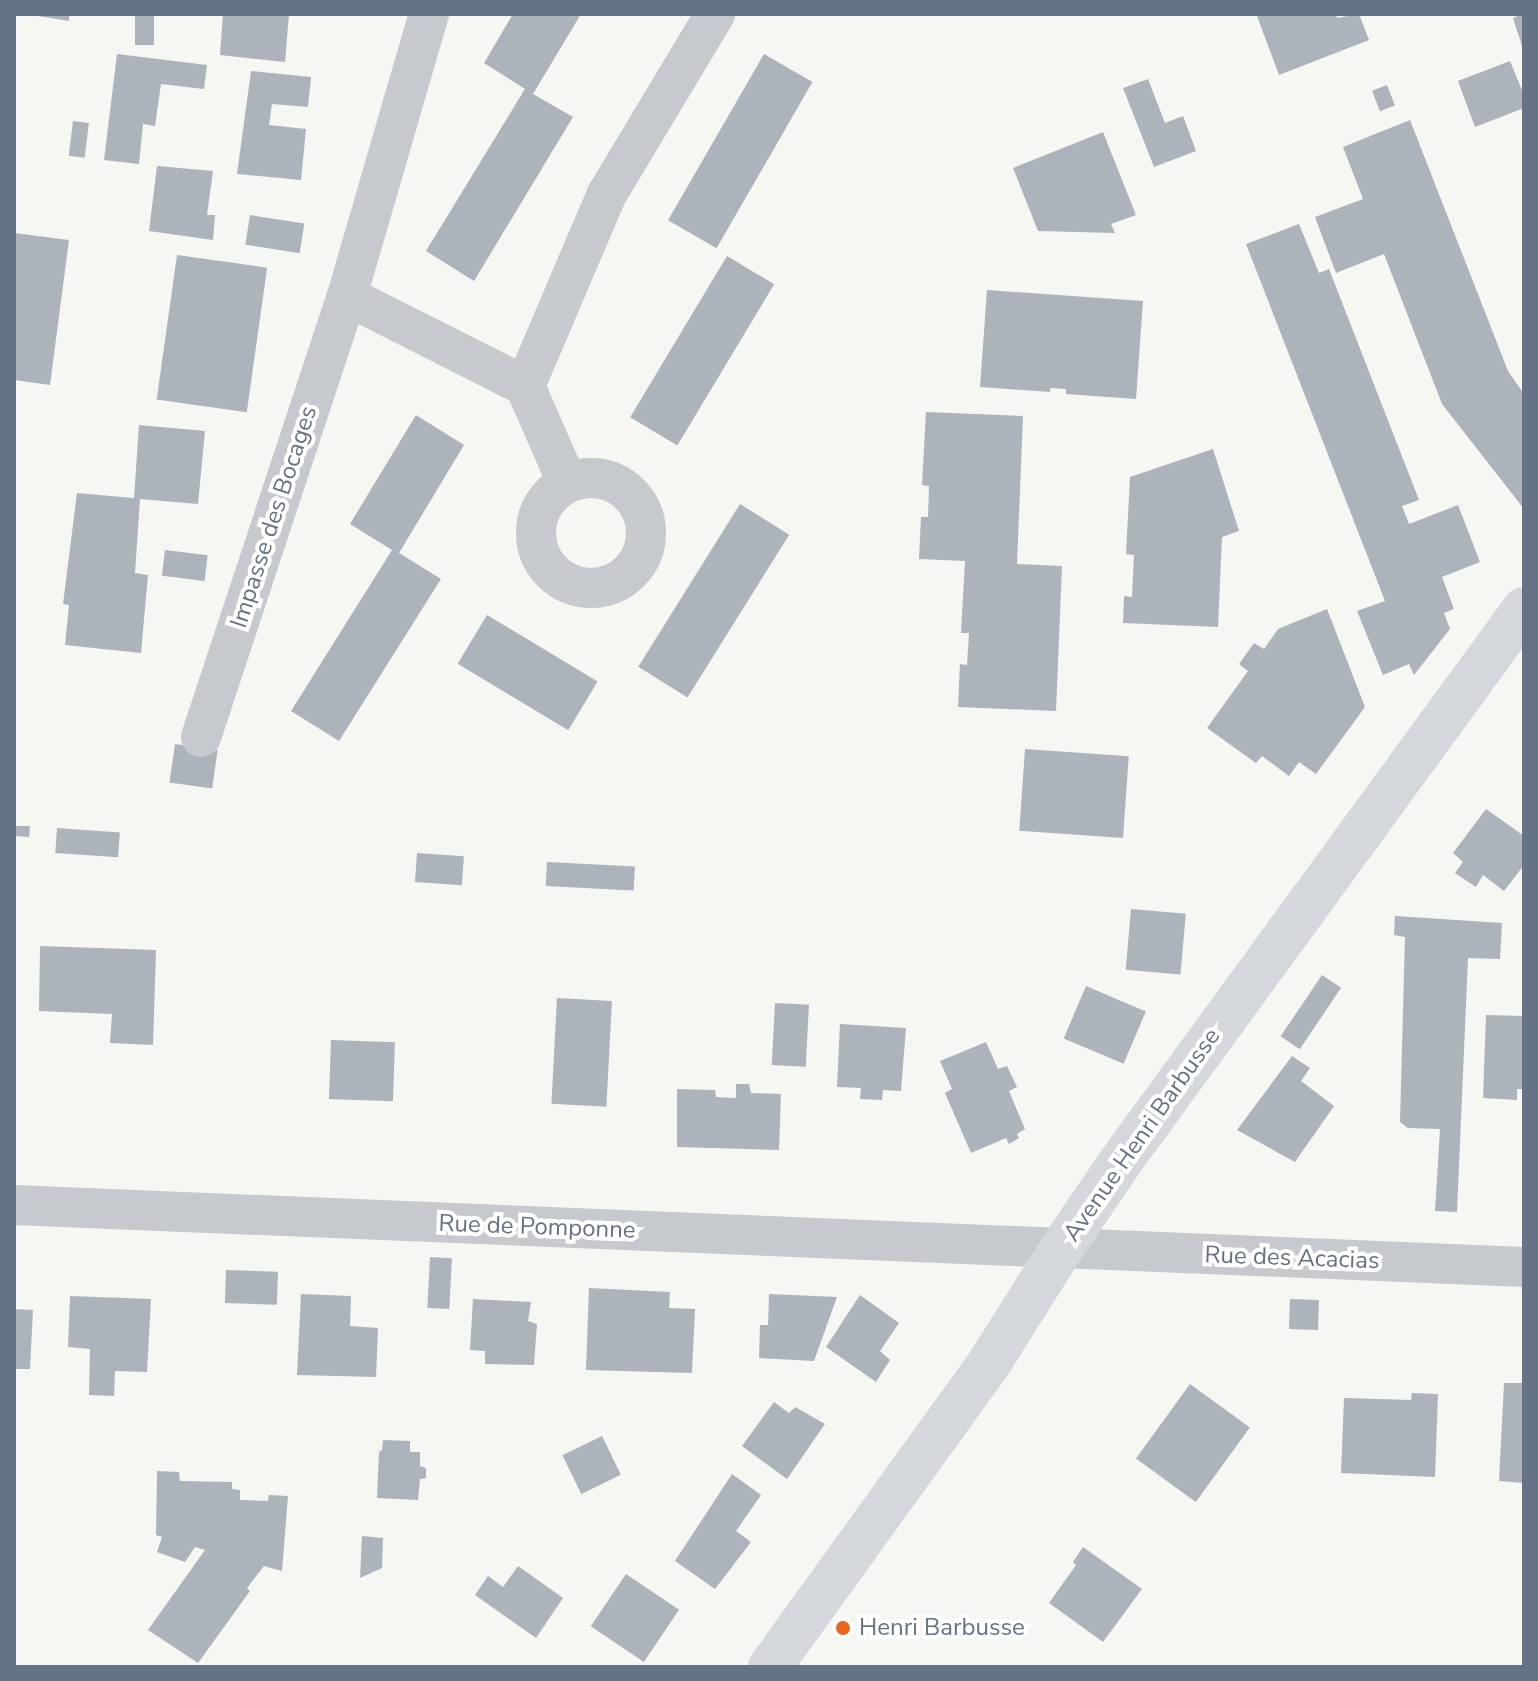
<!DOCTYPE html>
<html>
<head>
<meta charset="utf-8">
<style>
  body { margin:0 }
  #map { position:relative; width:1538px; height:1681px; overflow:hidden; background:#f6f6f3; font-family:"Nunito Sans",sans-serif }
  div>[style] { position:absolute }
  .building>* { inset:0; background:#adb3ba; transform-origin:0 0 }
  .minor>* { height:40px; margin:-20px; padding:0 20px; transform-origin:20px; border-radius:20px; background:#c6c9cd }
  .minor>.ring { margin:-20px; padding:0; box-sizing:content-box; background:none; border:40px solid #c6c9cd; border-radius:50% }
  .secondary>* { height:44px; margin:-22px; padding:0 22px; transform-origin:22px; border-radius:22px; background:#d4d8dd }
  .dots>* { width:22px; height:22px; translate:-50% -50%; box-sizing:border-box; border:4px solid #fff; border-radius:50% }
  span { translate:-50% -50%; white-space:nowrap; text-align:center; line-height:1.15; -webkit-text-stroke:8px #fff; paint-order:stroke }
  .street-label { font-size:24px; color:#647385 }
  .poi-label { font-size:24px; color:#647385 }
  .left { translate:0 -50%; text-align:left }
  .frame { position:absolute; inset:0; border:16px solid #647385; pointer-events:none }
</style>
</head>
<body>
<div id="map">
  <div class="building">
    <i style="clip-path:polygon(25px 14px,69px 14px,69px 21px)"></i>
    <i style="left:135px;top:14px;width:19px;height:31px"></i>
    <i style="clip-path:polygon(223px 14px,289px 14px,285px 62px,220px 55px)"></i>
    <i style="clip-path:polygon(513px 14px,581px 14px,533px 94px,573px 117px,474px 281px,426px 251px,525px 89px,484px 63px)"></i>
    <i style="clip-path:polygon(1263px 14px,1336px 14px,1337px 18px,1359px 14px,1369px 40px,1279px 75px,1257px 16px)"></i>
    <i style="clip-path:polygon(1523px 14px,1524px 14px,1523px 49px,1513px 18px)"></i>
    <i style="clip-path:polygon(117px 54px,207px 65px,204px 89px,161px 84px,155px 126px,143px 124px,139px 164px,104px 160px)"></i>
    <i style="left:764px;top:54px;width:56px;height:192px;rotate:30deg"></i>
    <i style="clip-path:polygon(1510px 61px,1524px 95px,1524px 108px,1475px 127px,1458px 81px)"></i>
    <i style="clip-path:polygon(251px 71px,311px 77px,308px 107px,272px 104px,269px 125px,306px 129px,301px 180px,237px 174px)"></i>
    <i style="clip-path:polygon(1148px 79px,1165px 123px,1183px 116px,1196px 151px,1154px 167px,1123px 88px)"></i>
    <i style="left:1387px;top:85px;width:22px;height:16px;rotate:69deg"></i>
    <i style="clip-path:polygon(1410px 120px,1508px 371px,1524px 394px,1524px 509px,1442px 404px,1384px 254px,1336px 273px,1315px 217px,1363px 199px,1343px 147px)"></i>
    <i style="left:73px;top:121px;width:16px;height:35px;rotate:7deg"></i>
    <i style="clip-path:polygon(1103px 132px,1136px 215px,1111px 224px,1115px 233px,1038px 231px,1013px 168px)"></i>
    <i style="clip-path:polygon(157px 166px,213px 171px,207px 215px,215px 215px,213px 240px,149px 231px)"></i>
    <i style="left:250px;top:215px;width:55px;height:30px;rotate:9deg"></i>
    <i style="clip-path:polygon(1299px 224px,1319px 273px,1329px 269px,1419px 500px,1402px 506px,1409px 524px,1458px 505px,1480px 562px,1442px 577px,1454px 609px,1444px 613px,1450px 629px,1414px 675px,1409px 664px,1383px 675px,1357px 611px,1385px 601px,1246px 244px)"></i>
    <i style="clip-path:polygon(14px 233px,69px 240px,50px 385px,14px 380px)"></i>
    <i style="left:177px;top:255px;width:91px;height:146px;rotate:8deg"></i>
    <i style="left:727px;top:256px;width:55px;height:188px;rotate:31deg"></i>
    <i style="clip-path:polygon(987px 290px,1143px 301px,1136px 399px,1066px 394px,1066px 389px,1050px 388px,1050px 392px,980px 387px)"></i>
    <i style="clip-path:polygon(926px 412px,1023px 416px,1017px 564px,1062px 566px,1056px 711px,958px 707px,960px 664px,967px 665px,969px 633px,961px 633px,965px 561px,919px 559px,921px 517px,928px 517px,929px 486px,922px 485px)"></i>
    <i style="clip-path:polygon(416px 415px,464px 445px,399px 553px,441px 579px,339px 741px,291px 711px,392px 550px,350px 524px)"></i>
    <i style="clip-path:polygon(139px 425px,205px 431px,198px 504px,140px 499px,135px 573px,148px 575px,141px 653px,65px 645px,69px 605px,63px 604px,77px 493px,134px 498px)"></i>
    <i style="clip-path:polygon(1213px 449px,1239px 531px,1222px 537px,1218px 627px,1123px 623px,1124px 596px,1132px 597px,1134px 555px,1126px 554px,1130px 477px)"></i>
    <i style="left:740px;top:504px;width:58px;height:192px;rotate:32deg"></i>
    <i style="left:165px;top:550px;width:43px;height:26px;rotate:7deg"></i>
    <i style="clip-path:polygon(1327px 609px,1365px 707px,1316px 774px,1299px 762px,1289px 776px,1262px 756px,1256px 763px,1207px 728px,1248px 671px,1239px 664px,1254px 643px,1264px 649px,1278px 629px)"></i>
    <i style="left:487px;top:615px;width:129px;height:57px;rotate:31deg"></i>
    <i style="left:175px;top:744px;width:43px;height:39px;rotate:8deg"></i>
    <i style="left:1025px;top:749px;width:104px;height:82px;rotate:4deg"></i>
    <i style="clip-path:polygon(1486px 809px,1524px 836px,1524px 865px,1504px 891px,1483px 875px,1476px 887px,1455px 873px,1463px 862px,1453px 853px)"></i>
    <i style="clip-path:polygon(16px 826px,30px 826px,29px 837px,16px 836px)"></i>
    <i style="left:57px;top:828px;width:63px;height:25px;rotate:4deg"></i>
    <i style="left:417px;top:853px;width:47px;height:29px;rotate:4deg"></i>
    <i style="left:547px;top:862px;width:88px;height:24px;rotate:3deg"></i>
    <i style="left:1131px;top:909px;width:55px;height:61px;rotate:5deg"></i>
    <i style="clip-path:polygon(1395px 916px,1502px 923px,1500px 959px,1468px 958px,1457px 1212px,1435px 1211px,1440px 1129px,1408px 1128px,1400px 1122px,1405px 937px,1394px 935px)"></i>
    <i style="clip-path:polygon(40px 946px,156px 950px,153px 1045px,110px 1043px,112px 1014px,39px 1011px)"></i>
    <i style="left:1322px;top:975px;width:23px;height:74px;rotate:34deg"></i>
    <i style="left:1086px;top:986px;width:65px;height:57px;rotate:23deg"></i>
    <i style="left:557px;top:998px;width:55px;height:106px;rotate:3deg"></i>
    <i style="left:775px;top:1003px;width:34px;height:62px;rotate:3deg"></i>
    <i style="clip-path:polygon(1486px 1015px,1524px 1016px,1524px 1089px,1517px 1089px,1517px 1100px,1483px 1098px)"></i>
    <i style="clip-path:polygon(840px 1024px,906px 1028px,901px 1091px,883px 1090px,882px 1100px,860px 1099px,861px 1088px,837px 1087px)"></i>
    <i style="left:331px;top:1040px;width:64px;height:59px;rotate:2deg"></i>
    <i style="clip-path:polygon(986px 1042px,998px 1069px,1007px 1066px,1017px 1087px,1009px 1091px,1025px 1129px,1017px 1134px,1019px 1138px,1009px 1144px,1006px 1138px,971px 1153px,945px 1093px,952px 1089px,940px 1061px)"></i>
    <i style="clip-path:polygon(1292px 1056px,1310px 1068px,1301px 1081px,1334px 1106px,1295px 1162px,1237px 1130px)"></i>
    <i style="clip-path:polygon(736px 1084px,749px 1084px,751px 1093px,781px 1094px,779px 1150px,677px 1147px,677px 1089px,715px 1090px,716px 1097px,736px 1098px)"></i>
    <i style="left:430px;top:1257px;width:22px;height:51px;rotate:3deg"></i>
    <i style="left:226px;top:1270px;width:52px;height:33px;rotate:2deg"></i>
    <i style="clip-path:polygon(589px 1288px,670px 1292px,669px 1308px,695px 1309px,692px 1373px,586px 1370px)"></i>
    <i style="clip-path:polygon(301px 1294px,351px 1296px,350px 1326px,378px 1328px,376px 1377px,297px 1375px)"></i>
    <i style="clip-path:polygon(769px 1294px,837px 1297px,814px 1361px,759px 1358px,760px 1325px,768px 1325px)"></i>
    <i style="clip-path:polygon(860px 1295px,899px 1323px,880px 1351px,890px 1360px,876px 1382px,826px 1347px)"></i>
    <i style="clip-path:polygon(70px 1296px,151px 1299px,147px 1372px,115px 1371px,114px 1396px,89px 1395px,90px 1349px,68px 1347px)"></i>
    <i style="clip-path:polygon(473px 1299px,531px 1302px,528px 1321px,537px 1324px,534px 1365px,485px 1364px,485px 1351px,470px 1350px)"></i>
    <i style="left:1290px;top:1299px;width:29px;height:30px;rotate:2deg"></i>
    <i style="clip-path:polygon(14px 1309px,33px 1310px,30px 1369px,14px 1369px)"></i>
    <i style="clip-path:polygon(1504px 1383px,1524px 1383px,1524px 1483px,1499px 1481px)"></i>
    <i style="left:1190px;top:1384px;width:74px;height:92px;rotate:36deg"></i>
    <i style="clip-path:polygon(1412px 1393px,1438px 1394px,1435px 1477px,1341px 1473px,1344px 1398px,1411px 1400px)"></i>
    <i style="clip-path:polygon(774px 1402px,789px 1413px,795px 1407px,825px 1424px,787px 1479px,742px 1446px)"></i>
    <i style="left:602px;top:1436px;width:43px;height:44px;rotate:64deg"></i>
    <i style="clip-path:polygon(383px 1440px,410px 1441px,410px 1452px,420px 1452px,420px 1466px,426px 1468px,426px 1478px,420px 1479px,418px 1500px,377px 1498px,379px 1452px,382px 1450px)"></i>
    <i style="clip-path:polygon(157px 1471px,179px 1472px,180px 1481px,232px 1482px,232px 1489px,240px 1490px,240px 1500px,268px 1501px,269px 1495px,288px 1496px,282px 1571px,264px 1566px,247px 1588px,250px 1591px,198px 1663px,148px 1630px,205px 1550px,195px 1547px,185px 1562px,157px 1552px,162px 1537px,156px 1535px)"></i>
    <i style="clip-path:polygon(732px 1474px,761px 1495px,736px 1531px,751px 1542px,715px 1589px,675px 1561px)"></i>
    <i style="clip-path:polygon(362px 1536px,383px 1538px,382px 1568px,360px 1578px)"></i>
    <i style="clip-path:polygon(1083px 1547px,1142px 1589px,1103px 1642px,1049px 1603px,1076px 1565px,1073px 1562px)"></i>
    <i style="clip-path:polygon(518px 1566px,563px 1598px,536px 1638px,475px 1595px,488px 1576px,503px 1587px)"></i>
    <i style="left:626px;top:1574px;width:64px;height:63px;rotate:34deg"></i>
  </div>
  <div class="minor">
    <i style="left:347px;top:296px;width:199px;rotate:26.8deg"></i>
    <i style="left:525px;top:386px;width:209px;rotate:-66.9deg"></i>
    <i style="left:607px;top:194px;width:210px;rotate:-59deg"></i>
    <i style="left:525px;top:386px;width:105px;rotate:66.4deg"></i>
    <i class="ring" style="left:536px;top:478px;width:70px;height:70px"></i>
    <i style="left:201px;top:737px;width:465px;rotate:-71.7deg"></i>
    <i style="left:347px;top:296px;width:294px;rotate:-73.8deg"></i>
    <i style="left:14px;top:1205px;width:1511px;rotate:2.35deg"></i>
  </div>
  <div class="secondary">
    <i style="left:770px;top:1667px;width:372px;rotate:-54.2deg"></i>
    <i style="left:988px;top:1365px;width:137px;rotate:-57.8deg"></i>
    <i style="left:1061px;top:1249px;width:107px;rotate:-55.7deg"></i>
    <i style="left:1121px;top:1161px;width:683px;rotate:-53.87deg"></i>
  </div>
  <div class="dots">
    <i style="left:843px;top:1628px;background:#eb641f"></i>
  </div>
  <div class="street-label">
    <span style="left:274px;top:517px;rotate:-72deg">Impasse des Bocages</span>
    <span style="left:1142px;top:1135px;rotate:-55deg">Avenue Henri Barbusse</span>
    <span style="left:537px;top:1227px;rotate:2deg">Rue de Pomponne</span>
    <span style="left:1292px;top:1258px;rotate:2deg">Rue des Acacias</span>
  </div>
  <div class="poi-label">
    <span class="left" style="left:859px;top:1628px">Henri Barbusse</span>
  </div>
  <div class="frame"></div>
</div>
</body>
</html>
